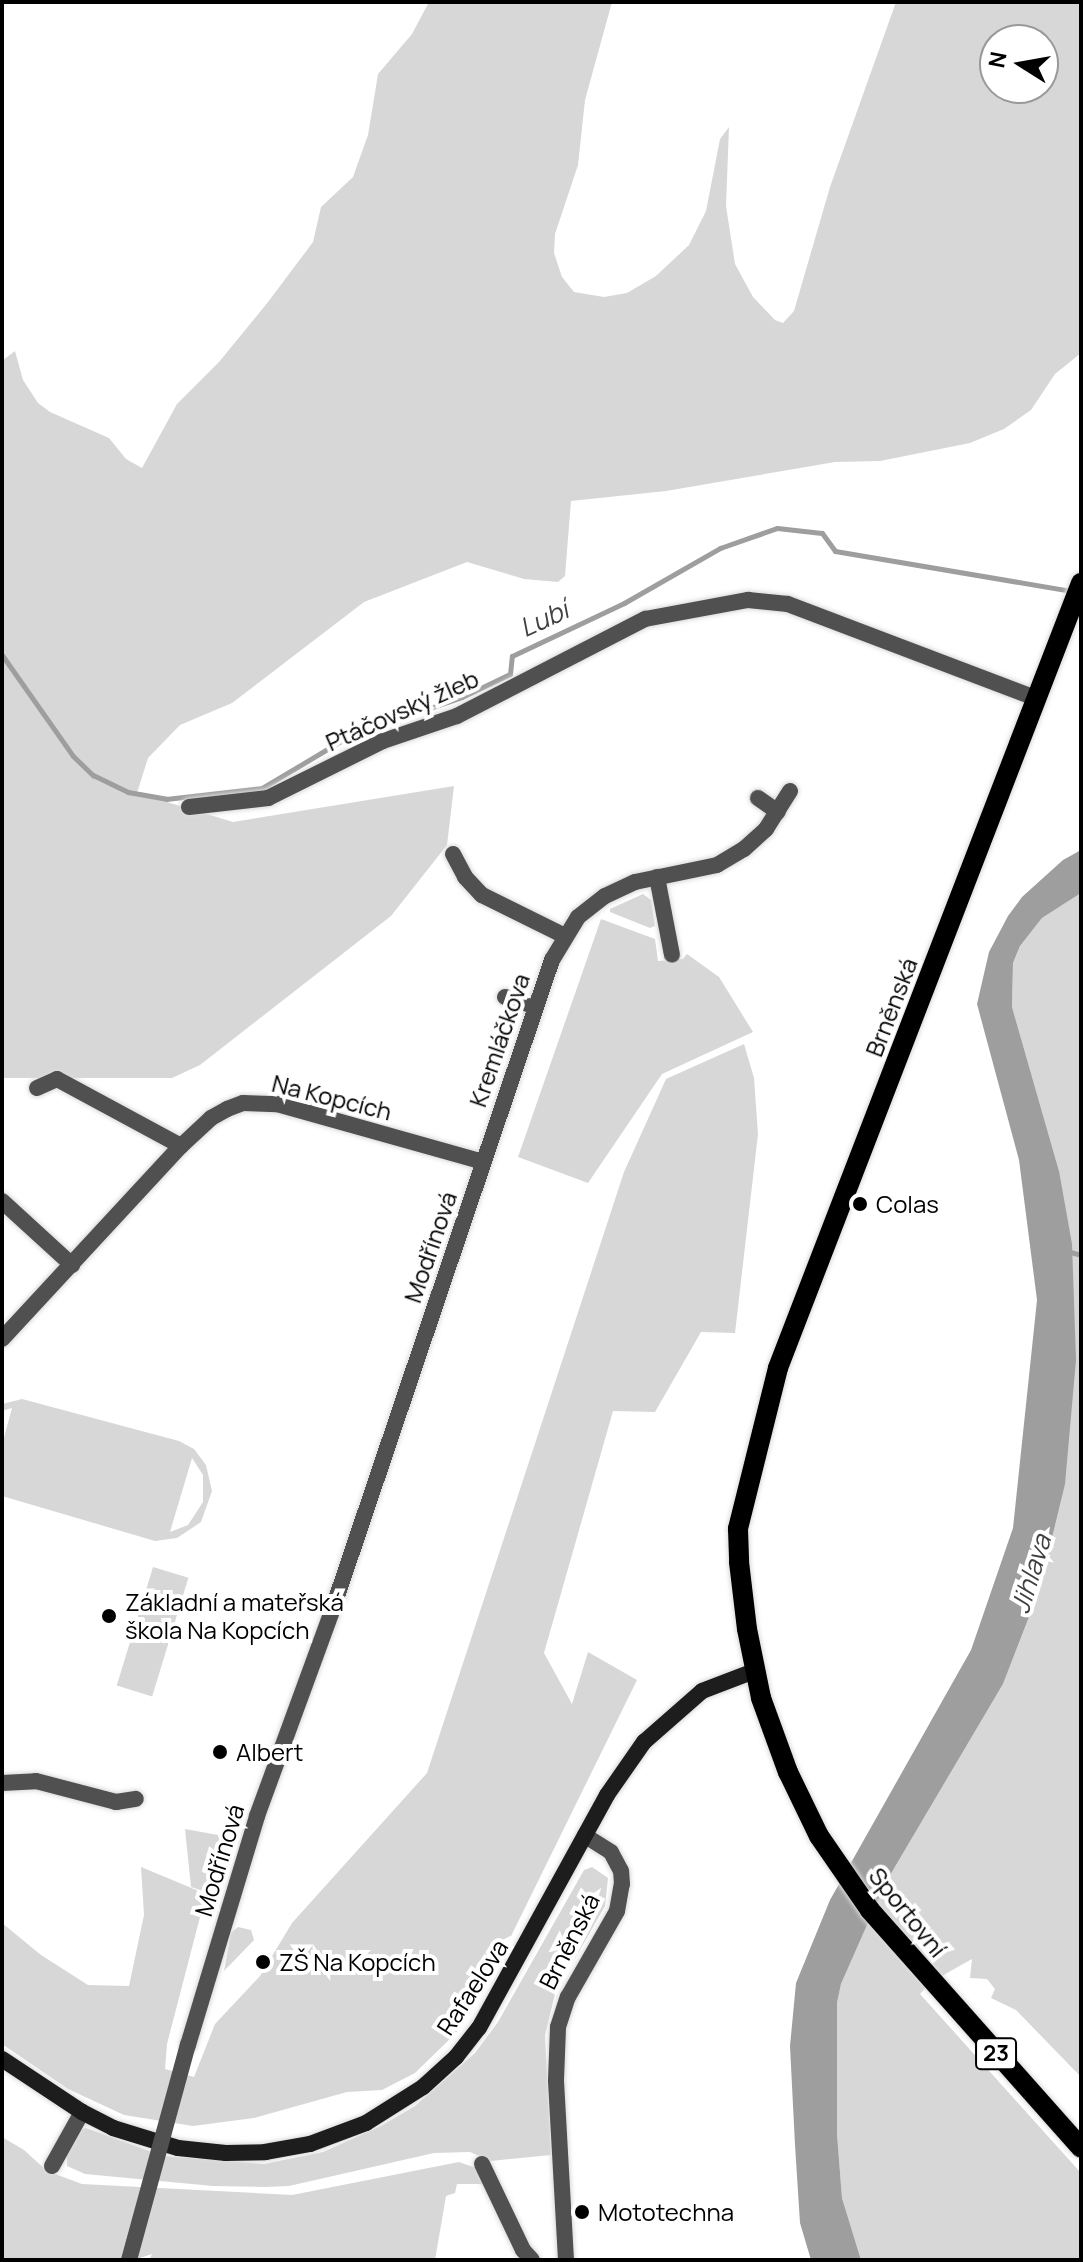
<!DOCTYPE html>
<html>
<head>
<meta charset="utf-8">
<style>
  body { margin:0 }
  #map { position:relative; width:1083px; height:2262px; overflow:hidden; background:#fff; font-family:Manrope,sans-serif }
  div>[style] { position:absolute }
  .green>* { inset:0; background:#d7d7d7; transform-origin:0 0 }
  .water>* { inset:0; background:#9e9e9e }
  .stream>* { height:5px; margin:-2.5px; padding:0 2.5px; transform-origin:2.5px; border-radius:2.5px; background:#9e9e9e }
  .roads { filter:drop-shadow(0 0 2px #dbdbdb) drop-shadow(0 0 2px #dbdbdb) }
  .minor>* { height:16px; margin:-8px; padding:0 8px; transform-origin:8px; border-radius:8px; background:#505050 }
  .tertiary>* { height:16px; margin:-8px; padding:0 8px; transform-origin:8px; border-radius:8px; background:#505050 }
  .secondary>* { height:16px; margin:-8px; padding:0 8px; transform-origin:8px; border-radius:8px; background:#1d1d1d }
  .primary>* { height:20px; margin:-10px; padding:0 10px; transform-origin:10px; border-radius:10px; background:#000 }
  .minor-bridge>* { height:16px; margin:-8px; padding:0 8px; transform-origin:8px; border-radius:8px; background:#505050 }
  .dots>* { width:22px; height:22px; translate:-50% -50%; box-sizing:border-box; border:4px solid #fff; border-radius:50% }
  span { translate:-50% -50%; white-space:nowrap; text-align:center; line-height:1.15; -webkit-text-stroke:8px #fff; paint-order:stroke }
  .shield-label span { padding:2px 6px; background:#fff; border:2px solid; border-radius:6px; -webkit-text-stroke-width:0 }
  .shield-label { font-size:22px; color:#000; font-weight:700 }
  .street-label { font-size:24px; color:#000 }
  .poi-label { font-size:24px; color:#000 }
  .left { translate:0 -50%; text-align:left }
  .water-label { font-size:26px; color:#3f3f3f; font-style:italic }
  .frame { position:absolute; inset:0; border:4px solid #000; pointer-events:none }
  .north { position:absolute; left:979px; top:24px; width:80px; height:80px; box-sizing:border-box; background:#fff; border:2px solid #999; border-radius:50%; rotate:281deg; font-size:22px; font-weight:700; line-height:32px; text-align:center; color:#000 }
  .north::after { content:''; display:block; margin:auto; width:28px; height:36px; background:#000; clip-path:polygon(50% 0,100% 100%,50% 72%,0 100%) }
</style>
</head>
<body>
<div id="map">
  <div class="green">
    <i style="clip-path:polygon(evenodd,429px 2px,612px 2px,585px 100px,578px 165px,555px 234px,554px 253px,562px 277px,574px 292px,604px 297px,627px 293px,656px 276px,689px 245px,706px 211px,720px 139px,729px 127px,726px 206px,735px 264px,753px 297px,775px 320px,783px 323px,794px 311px,830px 187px,896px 2px,1081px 2px,1081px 353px,1055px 374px,1031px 410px,1004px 429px,970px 443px,880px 461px,835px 462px,666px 491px,571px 501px,565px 576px,558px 582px,524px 579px,467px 562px,364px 602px,232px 703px,180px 725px,148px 758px,137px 793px,233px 822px,454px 786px,447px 845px,391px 916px,200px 1065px,172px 1078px,2px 1078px,2px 361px,15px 351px,23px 380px,38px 403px,50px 412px,109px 438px,126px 459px,142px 468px,177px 404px,219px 362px,268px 302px,313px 242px,321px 207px,353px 177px,368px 135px,378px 74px,412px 34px,429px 2px,995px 40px,1043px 40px,1043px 88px,995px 88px,995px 40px)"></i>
    <i style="clip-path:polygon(1081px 893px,1081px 2077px,1016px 2010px,991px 1998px,995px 1989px,987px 1979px,970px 1978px,972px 1959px,931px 1982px,920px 1994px,1081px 2173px,1081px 2260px,861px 2260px,842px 2198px,837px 2134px,837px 2003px,841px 1984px,886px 1882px,1003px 1684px,1039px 1591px,1059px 1171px,1012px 1007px,1013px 963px,1020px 946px,1042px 918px)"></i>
    <i style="clip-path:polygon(643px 894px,651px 900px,655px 926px,650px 928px,610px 912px,610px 909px)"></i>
    <i style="clip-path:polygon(601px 919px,655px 939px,658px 961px,683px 959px,687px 954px,719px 977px,753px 1032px,662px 1074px,588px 1183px,518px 1157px)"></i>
    <i style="clip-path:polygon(744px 1044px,754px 1078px,758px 1134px,735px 1333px,701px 1332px,655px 1412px,613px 1411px,544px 1653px,572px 1704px,588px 1652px,637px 1680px,483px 1993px,456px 2033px,415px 2073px,382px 2090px,347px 2092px,254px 2118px,193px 2126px,124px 2115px,68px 2089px,2px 2044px,2px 1923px,41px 1955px,88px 1985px,129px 1986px,144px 1915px,141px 1867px,206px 1894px,167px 2044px,165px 2069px,194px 2077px,215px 2024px,260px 1976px,292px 1923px,427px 1773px,624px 1172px,666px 1079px)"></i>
    <i style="clip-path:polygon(evenodd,22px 1399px,179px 1441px,194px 1449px,206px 1465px,212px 1491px,201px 1522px,177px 1538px,155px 1541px,2px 1496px,2px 1445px,12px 1408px,2px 1411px,2px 1404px,22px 1399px,192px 1458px,203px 1475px,203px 1502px,188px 1525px,170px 1532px,192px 1458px)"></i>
    <i style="left:153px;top:1567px;width:37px;height:124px;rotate:17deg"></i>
    <i style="clip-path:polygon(185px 1829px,218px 1835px,220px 1842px,203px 1891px,191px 1887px)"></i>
    <i style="clip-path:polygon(592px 1867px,608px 1878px,605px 1906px,555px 1994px,545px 2035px,551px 2155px,491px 2161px,470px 2152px,434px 2153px,289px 2186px,265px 2187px,213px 2186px,85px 2174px,67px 2166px,67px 2153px,80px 2130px,86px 2128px,163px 2156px,264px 2164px,323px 2152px,381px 2126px,415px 2106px,475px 2053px,498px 2022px,584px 1870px)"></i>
    <i style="clip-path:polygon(238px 1927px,251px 1930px,254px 1940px,224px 1971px,231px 1933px)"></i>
    <i style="clip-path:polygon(2px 2137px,24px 2150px,47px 2171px,82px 2184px,292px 2195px,459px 2162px,479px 2169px,487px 2184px,457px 2184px,455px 2193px,446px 2196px,435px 2260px,149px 2260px,152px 2254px,134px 2260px,2px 2260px)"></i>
  </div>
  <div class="water">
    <i style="clip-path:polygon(1081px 850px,1081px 893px,1042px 918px,1020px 946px,1013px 963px,1012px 1007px,1059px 1171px,1072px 1244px,1076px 1360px,1065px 1484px,1039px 1591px,1003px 1684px,886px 1882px,841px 1984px,837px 2003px,837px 2134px,842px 2198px,861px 2260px,811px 2260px,800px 2223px,795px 2145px,790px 2046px,796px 1983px,830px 1900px,971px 1650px,1013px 1528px,1037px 1300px,1019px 1160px,977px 1004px,989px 952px,1008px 916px,1022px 897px,1063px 860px)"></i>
  </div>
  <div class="stream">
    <i style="left:2px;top:655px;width:123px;rotate:54.9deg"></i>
    <i style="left:73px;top:756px;width:28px;rotate:44deg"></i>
    <i style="left:93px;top:775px;width:39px;rotate:26deg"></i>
    <i style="left:128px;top:792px;width:39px;rotate:10deg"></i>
    <i style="left:166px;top:799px;width:97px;rotate:-6.5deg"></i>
    <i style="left:262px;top:788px;width:104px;rotate:-30.8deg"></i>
    <i style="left:351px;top:735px;width:117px;rotate:-18.9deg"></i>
    <i style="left:462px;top:697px;width:53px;rotate:-25.6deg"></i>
    <i style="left:510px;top:674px;width:18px;rotate:-84deg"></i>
    <i style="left:512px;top:656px;width:124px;rotate:-25.3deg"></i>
    <i style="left:624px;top:603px;width:111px;rotate:-29.8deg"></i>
    <i style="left:720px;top:548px;width:60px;rotate:-19.3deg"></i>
    <i style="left:777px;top:528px;width:45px;rotate:6.3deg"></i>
    <i style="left:822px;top:533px;width:22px;rotate:54deg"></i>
    <i style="left:835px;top:551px;width:239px;rotate:9.6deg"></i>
    <i style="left:1067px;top:1251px;width:15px;rotate:16deg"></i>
  </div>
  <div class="roads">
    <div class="minor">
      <i style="left:758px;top:798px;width:24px;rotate:35deg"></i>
      <i style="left:189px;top:807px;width:80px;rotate:-6.5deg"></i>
      <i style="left:268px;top:798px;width:128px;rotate:-26.4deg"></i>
      <i style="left:383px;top:741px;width:78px;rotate:-18.7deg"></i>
      <i style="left:457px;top:716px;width:212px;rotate:-27.3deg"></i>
      <i style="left:645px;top:619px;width:105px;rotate:-10.5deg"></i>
      <i style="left:748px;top:600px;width:40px;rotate:5.7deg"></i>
      <i style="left:788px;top:604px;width:265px;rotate:20.8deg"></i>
      <i style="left:453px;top:854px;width:26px;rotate:62deg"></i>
      <i style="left:465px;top:877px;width:25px;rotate:47deg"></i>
      <i style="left:482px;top:895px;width:93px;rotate:26.3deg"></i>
      <i style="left:657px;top:877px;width:79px;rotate:79.1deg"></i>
      <i style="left:505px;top:997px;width:31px;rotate:17deg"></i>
      <i style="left:37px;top:1088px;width:22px;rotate:-24deg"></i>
      <i style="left:57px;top:1079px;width:141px;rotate:28.4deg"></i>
      <i style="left:2px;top:1201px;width:95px;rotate:42.4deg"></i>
      <i style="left:2px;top:1339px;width:263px;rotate:-47.2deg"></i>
      <i style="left:181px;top:1146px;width:41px;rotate:-43deg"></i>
      <i style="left:211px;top:1118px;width:18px;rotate:-29deg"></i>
      <i style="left:227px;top:1109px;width:17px;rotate:-21deg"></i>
      <i style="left:243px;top:1103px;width:34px;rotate:2deg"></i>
      <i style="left:277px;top:1104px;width:214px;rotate:15.7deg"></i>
      <i style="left:2px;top:1783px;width:34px;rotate:-3deg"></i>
      <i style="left:36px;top:1781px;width:83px;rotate:14.7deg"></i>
      <i style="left:116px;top:1802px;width:20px;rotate:-9deg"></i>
      <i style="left:188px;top:2045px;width:239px;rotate:-73.2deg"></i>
      <i style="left:257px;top:1816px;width:221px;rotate:-69.9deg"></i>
      <i style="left:333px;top:1608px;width:684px;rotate:-71.33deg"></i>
      <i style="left:552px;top:960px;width:50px;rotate:-58.8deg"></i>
      <i style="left:578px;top:917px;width:34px;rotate:-38deg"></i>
      <i style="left:605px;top:896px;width:33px;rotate:-25deg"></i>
      <i style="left:635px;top:882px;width:84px;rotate:-11.7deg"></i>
      <i style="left:717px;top:865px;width:31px;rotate:-31deg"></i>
      <i style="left:744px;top:849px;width:30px;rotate:-42deg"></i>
      <i style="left:766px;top:829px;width:45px;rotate:-57.7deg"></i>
      <i style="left:482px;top:2164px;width:95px;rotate:64.5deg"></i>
      <i style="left:523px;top:2250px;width:13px;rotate:48deg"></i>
      <i style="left:52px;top:2166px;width:62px;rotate:-60.9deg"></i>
    </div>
    <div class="tertiary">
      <i style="left:566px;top:2260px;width:180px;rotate:-93.2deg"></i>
      <i style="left:556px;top:2080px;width:53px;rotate:-87.8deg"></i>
      <i style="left:558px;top:2027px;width:32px;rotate:-72deg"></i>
      <i style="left:568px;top:1997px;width:99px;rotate:-60.3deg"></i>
      <i style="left:617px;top:1911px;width:27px;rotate:-80deg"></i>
      <i style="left:622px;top:1884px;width:13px;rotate:-94deg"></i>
      <i style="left:621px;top:1871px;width:21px;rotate:-118deg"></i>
      <i style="left:611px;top:1852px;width:31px;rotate:-148deg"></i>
    </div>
    <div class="secondary">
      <i style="left:2px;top:2059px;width:96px;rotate:33.5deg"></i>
      <i style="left:82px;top:2112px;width:35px;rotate:27deg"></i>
      <i style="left:113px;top:2128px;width:68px;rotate:17.1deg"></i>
      <i style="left:178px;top:2148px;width:48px;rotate:5.9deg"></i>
      <i style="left:226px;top:2153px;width:39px;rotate:-1deg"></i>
      <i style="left:265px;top:2152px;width:46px;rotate:-10.1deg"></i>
      <i style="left:310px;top:2144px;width:60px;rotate:-20.6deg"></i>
      <i style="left:366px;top:2123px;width:67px;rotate:-32.3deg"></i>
      <i style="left:423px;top:2087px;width:45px;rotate:-42.3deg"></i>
      <i style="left:456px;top:2057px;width:37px;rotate:-52deg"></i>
      <i style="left:479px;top:2028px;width:266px;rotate:-61.2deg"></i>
      <i style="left:607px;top:1795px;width:65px;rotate:-55.1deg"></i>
      <i style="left:644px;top:1742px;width:77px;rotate:-41.3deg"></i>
      <i style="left:702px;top:1691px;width:56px;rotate:-21deg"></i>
    </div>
    <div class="primary">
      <i style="left:1081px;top:583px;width:841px;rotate:111.11deg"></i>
      <i style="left:778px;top:1368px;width:166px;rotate:104deg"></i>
      <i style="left:738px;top:1529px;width:33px;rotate:88deg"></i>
      <i style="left:739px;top:1562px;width:67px;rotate:83.2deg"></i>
      <i style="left:747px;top:1629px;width:70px;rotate:78.5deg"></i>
      <i style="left:761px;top:1698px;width:79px;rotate:70deg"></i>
      <i style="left:788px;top:1772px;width:71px;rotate:64.2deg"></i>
      <i style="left:819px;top:1836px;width:90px;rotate:55.4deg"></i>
      <i style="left:870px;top:1910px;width:318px;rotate:48.4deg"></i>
    </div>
  </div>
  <div class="minor-bridge">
    <i style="left:129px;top:2260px;width:223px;rotate:-74.7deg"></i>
  </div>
  <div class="dots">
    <i style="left:860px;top:1204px;background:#000"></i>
    <i style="left:109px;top:1616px;background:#000"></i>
    <i style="left:220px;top:1752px;background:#000"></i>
    <i style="left:263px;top:1962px;background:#000"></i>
    <i style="left:582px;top:2212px;background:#000"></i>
  </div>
  <div class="shield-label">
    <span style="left:996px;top:2054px">23</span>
  </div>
  <div class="street-label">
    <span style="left:402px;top:710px;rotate:-24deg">Ptáčovský žleb</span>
    <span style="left:891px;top:1007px;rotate:-69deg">Brněnská</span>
    <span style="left:499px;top:1040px;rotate:-71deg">Kremláčkova</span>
    <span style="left:332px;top:1097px;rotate:14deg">Na Kopcích</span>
    <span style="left:430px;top:1247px;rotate:-71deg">Modřínová</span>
    <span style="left:219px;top:1860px;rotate:-73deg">Modřínová</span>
    <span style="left:908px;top:1912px;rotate:51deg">Sportovní</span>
    <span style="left:569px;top:1941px;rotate:-63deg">Brněnská</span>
    <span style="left:472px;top:1987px;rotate:-57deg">Rafaelova</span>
  </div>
  <div class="poi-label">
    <span class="left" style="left:876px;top:1204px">Colas</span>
    <span class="left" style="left:125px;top:1616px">Základní a mateřská<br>škola Na Kopcích</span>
    <span class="left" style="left:236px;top:1752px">Albert</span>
    <span class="left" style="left:279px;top:1962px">ZŠ Na Kopcích</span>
    <span class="left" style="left:598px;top:2212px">Mototechna</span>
  </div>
  <div class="water-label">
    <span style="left:544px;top:619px;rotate:-25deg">Lubí</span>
    <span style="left:1031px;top:1574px;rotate:-73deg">Jihlava</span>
  </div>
  <div class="frame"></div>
  <div class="north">N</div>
</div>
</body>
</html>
